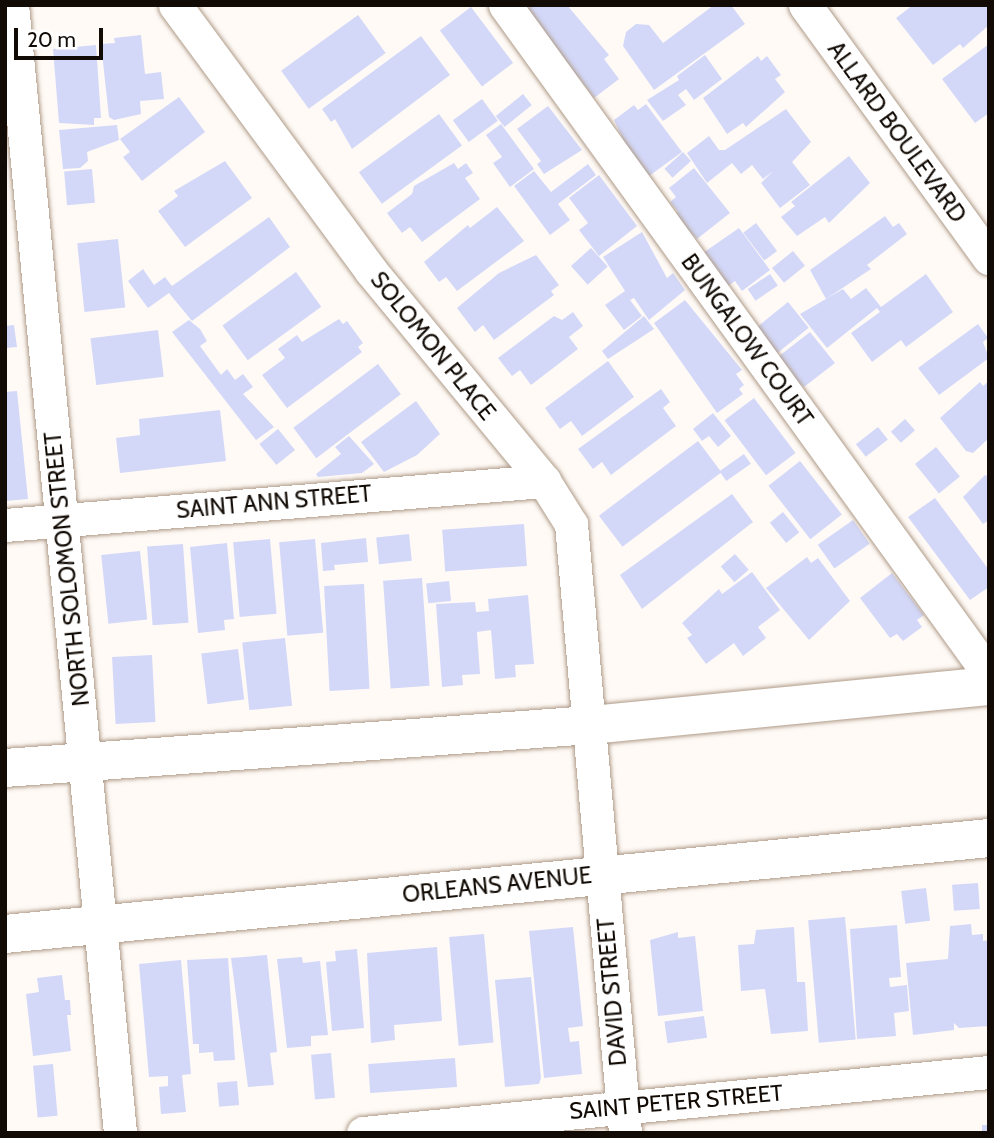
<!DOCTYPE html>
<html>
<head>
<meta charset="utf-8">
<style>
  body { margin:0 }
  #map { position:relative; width:994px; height:1138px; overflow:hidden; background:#fffaf6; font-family:Cabin,sans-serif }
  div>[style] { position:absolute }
  .building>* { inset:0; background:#d3d8f8; transform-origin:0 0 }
  .roads { filter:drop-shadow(0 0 2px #af9b88) drop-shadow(0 0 2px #af9b88) }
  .minor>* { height:33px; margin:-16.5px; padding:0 16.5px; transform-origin:16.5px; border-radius:16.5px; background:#fff }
  .tertiary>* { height:38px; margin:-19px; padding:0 19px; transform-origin:19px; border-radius:19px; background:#fff }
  span { translate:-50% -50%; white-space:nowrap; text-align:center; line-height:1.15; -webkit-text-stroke:7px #fff; paint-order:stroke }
  .street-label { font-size:23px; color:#120b05 }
  .frame { position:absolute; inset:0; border:7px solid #120b05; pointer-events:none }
  .scale { position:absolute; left:14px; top:28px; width:89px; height:32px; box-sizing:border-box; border:4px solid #120b05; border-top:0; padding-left:9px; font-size:21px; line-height:24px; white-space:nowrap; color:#120b05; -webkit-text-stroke:5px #fff; paint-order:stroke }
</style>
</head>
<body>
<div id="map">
  <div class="building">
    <i style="clip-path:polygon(533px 5px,567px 5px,609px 55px,604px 59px,619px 79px,594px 98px,579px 78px,572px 84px,520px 15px)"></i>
    <i style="clip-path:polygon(714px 5px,731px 5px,745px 24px,654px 90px,623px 46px,626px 32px,636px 24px,649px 25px,663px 43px)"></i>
    <i style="clip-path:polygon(913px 5px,989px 5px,989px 25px,963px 48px,960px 44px,933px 65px,896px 18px)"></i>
    <i style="left:471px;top:7px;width:70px;height:39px;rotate:53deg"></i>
    <i style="left:358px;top:15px;width:47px;height:95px;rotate:54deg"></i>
    <i style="clip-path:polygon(141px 35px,145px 74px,161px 72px,164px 99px,140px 101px,141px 114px,114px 120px,109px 117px,101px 44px,115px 43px,114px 38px)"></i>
    <i style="clip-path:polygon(421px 36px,450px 75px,352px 149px,335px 119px,331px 122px,322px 109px)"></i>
    <i style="clip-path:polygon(989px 44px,989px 113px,975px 123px,942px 79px)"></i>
    <i style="clip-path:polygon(96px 45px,101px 118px,94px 118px,94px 125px,59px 123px,53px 49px)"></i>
    <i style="clip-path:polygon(705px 55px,722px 79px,694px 100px,686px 89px,678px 95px,686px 105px,663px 121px,647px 100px,679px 80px,677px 76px)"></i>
    <i style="clip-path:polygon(758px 56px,761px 61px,767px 56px,781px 75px,775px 79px,785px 92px,746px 127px,743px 123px,727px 134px,703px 98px)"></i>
    <i style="left:523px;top:94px;width:14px;height:35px;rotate:51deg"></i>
    <i style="clip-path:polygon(179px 97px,205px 132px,142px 181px,123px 157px,130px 152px,120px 139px)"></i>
    <i style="left:482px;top:99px;width:27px;height:36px;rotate:54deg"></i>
    <i style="clip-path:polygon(646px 104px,682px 152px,645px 179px,618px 143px,623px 139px,614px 120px,634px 105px,638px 110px)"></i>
    <i style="clip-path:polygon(548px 106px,582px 150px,544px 174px,537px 164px,541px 161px,517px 129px)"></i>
    <i style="clip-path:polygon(786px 109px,811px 142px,792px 162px,810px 185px,780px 208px,761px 183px,773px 171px,763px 179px,752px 165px,741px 174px,732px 163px,707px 183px,687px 153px,709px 136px,719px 150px,725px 150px)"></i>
    <i style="left:439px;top:114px;width:39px;height:99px;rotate:54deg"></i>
    <i style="clip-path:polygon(501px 124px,534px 169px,510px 187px,493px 163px,502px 157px,486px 135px)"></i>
    <i style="clip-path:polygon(117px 125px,119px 140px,87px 152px,88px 161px,80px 168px,63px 169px,59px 130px)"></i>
    <i style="left:683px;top:152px;width:12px;height:25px;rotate:48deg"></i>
    <i style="clip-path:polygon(849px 156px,870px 183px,829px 223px,825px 217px,797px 236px,781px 217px,795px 206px,791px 202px)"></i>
    <i style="clip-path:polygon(225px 161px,252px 198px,185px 247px,158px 211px,178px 196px,174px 191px)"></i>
    <i style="clip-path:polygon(454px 163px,458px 169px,466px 163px,473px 173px,465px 178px,480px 199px,422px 242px,410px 227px,402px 233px,387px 213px,412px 194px,414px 186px)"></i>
    <i style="clip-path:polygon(588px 164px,596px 175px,558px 204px,570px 220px,550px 235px,514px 186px,534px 171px,551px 192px)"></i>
    <i style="clip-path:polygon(694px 168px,730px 213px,697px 239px,674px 215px,678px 212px,670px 202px,676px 197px,669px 188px)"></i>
    <i style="left:92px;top:169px;width:34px;height:28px;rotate:85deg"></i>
    <i style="clip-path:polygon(599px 175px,637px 226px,599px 256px,579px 230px,588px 223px,569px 198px)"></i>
    <i style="clip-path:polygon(497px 207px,524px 241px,457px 291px,446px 277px,439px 282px,424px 262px,468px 225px,470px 228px)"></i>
    <i style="clip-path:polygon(885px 216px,893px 227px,899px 223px,907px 234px,867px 265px,871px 269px,826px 299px,810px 270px)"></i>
    <i style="clip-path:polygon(269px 217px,290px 247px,192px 321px,169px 293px,148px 308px,128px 281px,143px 269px,154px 285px,165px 277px,172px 286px)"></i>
    <i style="left:756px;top:223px;width:35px;height:16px;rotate:53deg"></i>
    <i style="clip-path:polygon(739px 228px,770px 270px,742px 291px,735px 281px,728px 286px,700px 255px)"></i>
    <i style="clip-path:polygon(642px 232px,667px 278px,673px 273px,685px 290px,649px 320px,634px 298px,630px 300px,642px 316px,624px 330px,605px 305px,625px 291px,603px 257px)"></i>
    <i style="left:118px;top:239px;width:69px;height:41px;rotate:84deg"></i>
    <i style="left:591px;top:248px;width:25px;height:27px;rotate:48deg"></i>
    <i style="left:793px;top:251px;width:19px;height:27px;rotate:51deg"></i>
    <i style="clip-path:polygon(536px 255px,559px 285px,551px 291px,554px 295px,494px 340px,483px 325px,475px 332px,457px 308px,499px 273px)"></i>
    <i style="left:296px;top:272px;width:43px;height:91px;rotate:54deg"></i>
    <i style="left:770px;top:274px;width:14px;height:27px;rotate:56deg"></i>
    <i style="clip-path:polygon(926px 274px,953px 312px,906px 347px,901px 340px,872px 362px,851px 333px,880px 312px,877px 308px,827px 348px,800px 314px,843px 289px,851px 299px,866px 288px,881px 307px)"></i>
    <i style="clip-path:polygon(685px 300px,742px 370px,736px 374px,744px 385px,739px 389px,743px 394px,717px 413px,654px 323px)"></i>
    <i style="left:788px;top:302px;width:33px;height:46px;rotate:51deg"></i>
    <i style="clip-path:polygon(573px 312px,583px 326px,569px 337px,578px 349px,531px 385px,520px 370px,512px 376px,498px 358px,554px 316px,562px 320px)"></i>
    <i style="clip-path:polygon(644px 316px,654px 329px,608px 359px,602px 351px)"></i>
    <i style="clip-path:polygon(339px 319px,343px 324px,347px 321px,363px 343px,358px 347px,362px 352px,287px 408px,262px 375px,285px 358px,278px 349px,297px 335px,302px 342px)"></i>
    <i style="clip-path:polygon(189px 320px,200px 329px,207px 341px,200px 346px,221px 375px,227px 369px,235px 380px,243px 374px,253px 387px,243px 394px,274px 427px,256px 440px,172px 332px)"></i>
    <i style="clip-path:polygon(978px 324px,988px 338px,983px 342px,989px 358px,939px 395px,918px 368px)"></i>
    <i style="clip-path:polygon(14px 325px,17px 347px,5px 348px,5px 326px)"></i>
    <i style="left:158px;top:330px;width:47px;height:68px;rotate:83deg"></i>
    <i style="clip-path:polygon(810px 332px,835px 363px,804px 387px,774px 360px)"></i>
    <i style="clip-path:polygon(608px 361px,634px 397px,582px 436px,571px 421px,560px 429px,545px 408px)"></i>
    <i style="left:378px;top:364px;width:38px;height:106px;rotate:53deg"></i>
    <i style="clip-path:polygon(989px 381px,989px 438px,973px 453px,966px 451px,940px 418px,980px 382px,983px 386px)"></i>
    <i style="clip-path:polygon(661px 389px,670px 402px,663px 408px,676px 426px,611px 475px,602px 462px,593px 469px,578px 449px)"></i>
    <i style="clip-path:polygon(17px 391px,28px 499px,5px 501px,5px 392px)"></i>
    <i style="left:754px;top:398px;width:69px;height:37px;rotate:53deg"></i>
    <i style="clip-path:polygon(416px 401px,440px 434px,417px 455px,384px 472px,361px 442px)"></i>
    <i style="clip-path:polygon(220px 410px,226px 461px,120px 473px,116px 438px,140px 435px,139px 419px)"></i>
    <i style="clip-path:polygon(713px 413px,731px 436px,718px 447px,709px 436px,702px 441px,693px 429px)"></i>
    <i style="left:905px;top:419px;width:15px;height:19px;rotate:48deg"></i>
    <i style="left:878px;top:427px;width:16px;height:28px;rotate:52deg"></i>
    <i style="left:278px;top:429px;width:27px;height:24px;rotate:51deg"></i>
    <i style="clip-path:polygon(349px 436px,374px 464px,362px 473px,318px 477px,316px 474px,341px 454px,335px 447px)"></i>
    <i style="left:698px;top:441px;width:39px;height:124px;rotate:53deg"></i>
    <i style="left:936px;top:447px;width:38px;height:27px;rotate:51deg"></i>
    <i style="left:744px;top:454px;width:12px;height:30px;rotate:55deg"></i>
    <i style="left:800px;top:461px;width:68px;height:40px;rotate:52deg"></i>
    <i style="clip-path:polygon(985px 475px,989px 477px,989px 520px,983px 524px,963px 497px)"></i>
    <i style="clip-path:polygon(732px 494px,753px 522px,642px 609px,620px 575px)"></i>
    <i style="clip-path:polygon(935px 498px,989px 570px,989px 587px,970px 600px,908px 517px)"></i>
    <i style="left:783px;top:512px;width:26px;height:17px;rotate:51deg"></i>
    <i style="left:853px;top:520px;width:29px;height:43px;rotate:55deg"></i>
    <i style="left:524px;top:524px;width:42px;height:82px;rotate:86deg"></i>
    <i style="left:409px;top:534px;width:27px;height:33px;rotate:84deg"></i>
    <i style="clip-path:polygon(366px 538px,368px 562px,334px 565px,335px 570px,323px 571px,321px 543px)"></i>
    <i style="left:270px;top:539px;width:75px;height:37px;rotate:85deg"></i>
    <i style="left:315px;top:539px;width:94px;height:36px;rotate:85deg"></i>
    <i style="clip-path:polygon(227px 543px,234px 619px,224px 620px,225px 630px,198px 633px,190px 547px)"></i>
    <i style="left:183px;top:544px;width:79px;height:36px;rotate:86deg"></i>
    <i style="left:140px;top:551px;width:69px;height:39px;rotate:84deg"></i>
    <i style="left:735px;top:554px;width:21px;height:19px;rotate:49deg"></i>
    <i style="clip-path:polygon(807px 557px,811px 563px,818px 558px,850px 601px,809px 640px,766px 588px)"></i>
    <i style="clip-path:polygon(752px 572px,780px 610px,758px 627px,766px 638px,743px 656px,734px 643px,706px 664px,687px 638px,692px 635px,682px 623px,719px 589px,722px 594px)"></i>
    <i style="clip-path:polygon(892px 573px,924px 615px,917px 620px,922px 627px,903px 641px,897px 634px,890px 638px,860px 598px)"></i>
    <i style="left:422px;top:578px;width:108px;height:39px;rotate:86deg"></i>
    <i style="left:449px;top:581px;width:20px;height:23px;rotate:84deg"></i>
    <i style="left:364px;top:584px;width:105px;height:40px;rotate:87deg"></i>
    <i style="clip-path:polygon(528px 595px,534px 664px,515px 665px,516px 677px,495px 679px,491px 630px,477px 632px,480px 674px,462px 675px,463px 685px,442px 687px,436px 604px,475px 602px,476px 612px,489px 611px,488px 599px)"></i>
    <i style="left:285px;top:638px;width:68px;height:43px;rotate:84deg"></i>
    <i style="left:238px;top:649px;width:51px;height:37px;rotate:83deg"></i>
    <i style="left:152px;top:655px;width:67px;height:40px;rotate:87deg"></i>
    <i style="left:978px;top:883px;width:26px;height:26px;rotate:86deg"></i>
    <i style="left:926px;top:888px;width:33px;height:25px;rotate:83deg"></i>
    <i style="left:845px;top:917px;width:123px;height:37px;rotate:85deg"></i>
    <i style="clip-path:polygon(971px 924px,972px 935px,983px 934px,983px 941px,989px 940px,989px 1026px,959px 1028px,954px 1023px,954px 1030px,913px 1035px,906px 963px,948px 959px,950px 926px)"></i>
    <i style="clip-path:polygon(897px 925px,901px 977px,889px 978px,890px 987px,907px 985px,909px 1011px,894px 1013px,896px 1036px,857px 1039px,850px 929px)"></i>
    <i style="clip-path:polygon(573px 927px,583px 1026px,568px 1028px,570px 1042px,579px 1041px,582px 1074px,544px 1078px,529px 931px)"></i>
    <i style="clip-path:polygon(794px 927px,797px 982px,805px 982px,808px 1031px,771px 1034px,765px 989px,741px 991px,738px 945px,754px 944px,756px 930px)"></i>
    <i style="clip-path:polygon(678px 932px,678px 938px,695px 936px,703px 1011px,658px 1016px,650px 940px)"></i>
    <i style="left:484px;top:934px;width:109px;height:35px;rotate:85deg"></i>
    <i style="clip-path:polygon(437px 947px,442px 1021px,394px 1025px,395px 1040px,371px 1043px,367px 953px)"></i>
    <i style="clip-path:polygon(357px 949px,364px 1028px,332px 1031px,326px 962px,336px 961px,335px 951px)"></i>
    <i style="clip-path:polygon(267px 955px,277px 1052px,270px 1053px,274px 1085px,248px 1087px,231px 958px)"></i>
    <i style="clip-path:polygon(302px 957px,303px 963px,320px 961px,328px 1035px,311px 1036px,311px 1046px,287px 1048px,277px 959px)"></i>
    <i style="clip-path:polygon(228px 958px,235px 1060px,214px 1061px,213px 1052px,199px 1053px,199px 1044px,193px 1044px,187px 960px)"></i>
    <i style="clip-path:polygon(181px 960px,191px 1074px,182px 1075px,186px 1112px,161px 1114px,159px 1087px,168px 1086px,168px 1076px,149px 1077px,139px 964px)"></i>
    <i style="clip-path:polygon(62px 975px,65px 1000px,70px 1000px,71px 1015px,67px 1015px,71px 1051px,33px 1056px,26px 994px,39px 992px,37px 978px)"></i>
    <i style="clip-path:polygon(531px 977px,541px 1078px,539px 1084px,505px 1087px,495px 980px)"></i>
    <i style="left:704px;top:1016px;width:22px;height:40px;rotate:82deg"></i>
    <i style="left:331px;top:1053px;width:45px;height:20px;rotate:85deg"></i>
    <i style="left:455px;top:1058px;width:29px;height:87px;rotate:86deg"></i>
    <i style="left:53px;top:1064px;width:52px;height:20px;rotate:85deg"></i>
    <i style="left:237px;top:1081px;width:24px;height:20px;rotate:85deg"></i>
    <i style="left:982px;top:1125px;width:7px;height:8px"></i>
  </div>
  <div class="roads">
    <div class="minor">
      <i style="left:12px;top:5px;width:1133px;rotate:84.53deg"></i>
      <i style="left:175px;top:5px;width:330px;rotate:53.6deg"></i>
      <i style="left:371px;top:271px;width:272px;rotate:50.5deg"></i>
      <i style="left:544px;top:481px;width:51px;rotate:57.9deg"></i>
      <i style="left:571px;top:524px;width:611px;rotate:84.93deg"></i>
      <i style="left:505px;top:5px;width:826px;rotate:54.12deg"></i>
      <i style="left:805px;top:5px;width:313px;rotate:54deg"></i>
      <i style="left:5px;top:525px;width:541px;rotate:-4.67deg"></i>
      <i style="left:363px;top:1133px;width:629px;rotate:-5.57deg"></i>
    </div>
    <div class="tertiary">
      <i style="left:5px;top:768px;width:588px;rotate:-4.2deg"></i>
      <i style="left:591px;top:725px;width:400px;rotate:-5.6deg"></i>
      <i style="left:5px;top:934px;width:989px;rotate:-5.57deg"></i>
    </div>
  </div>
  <div class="street-label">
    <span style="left:897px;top:132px;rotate:54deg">ALLARD BOULEVARD</span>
    <span style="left:747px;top:340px;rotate:54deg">BUNGALOW COURT</span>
    <span style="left:433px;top:346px;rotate:51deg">SOLOMON PLACE</span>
    <span style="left:274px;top:502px;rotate:-5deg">SAINT ANN STREET</span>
    <span style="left:67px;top:569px;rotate:-96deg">NORTH SOLOMON STREET</span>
    <span style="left:497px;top:885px;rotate:-6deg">ORLEANS AVENUE</span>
    <span style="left:612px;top:992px;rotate:-95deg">DAVID STREET</span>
    <span style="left:676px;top:1102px;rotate:-5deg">SAINT PETER STREET</span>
  </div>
  <div class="frame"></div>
  <div class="scale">20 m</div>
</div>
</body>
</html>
